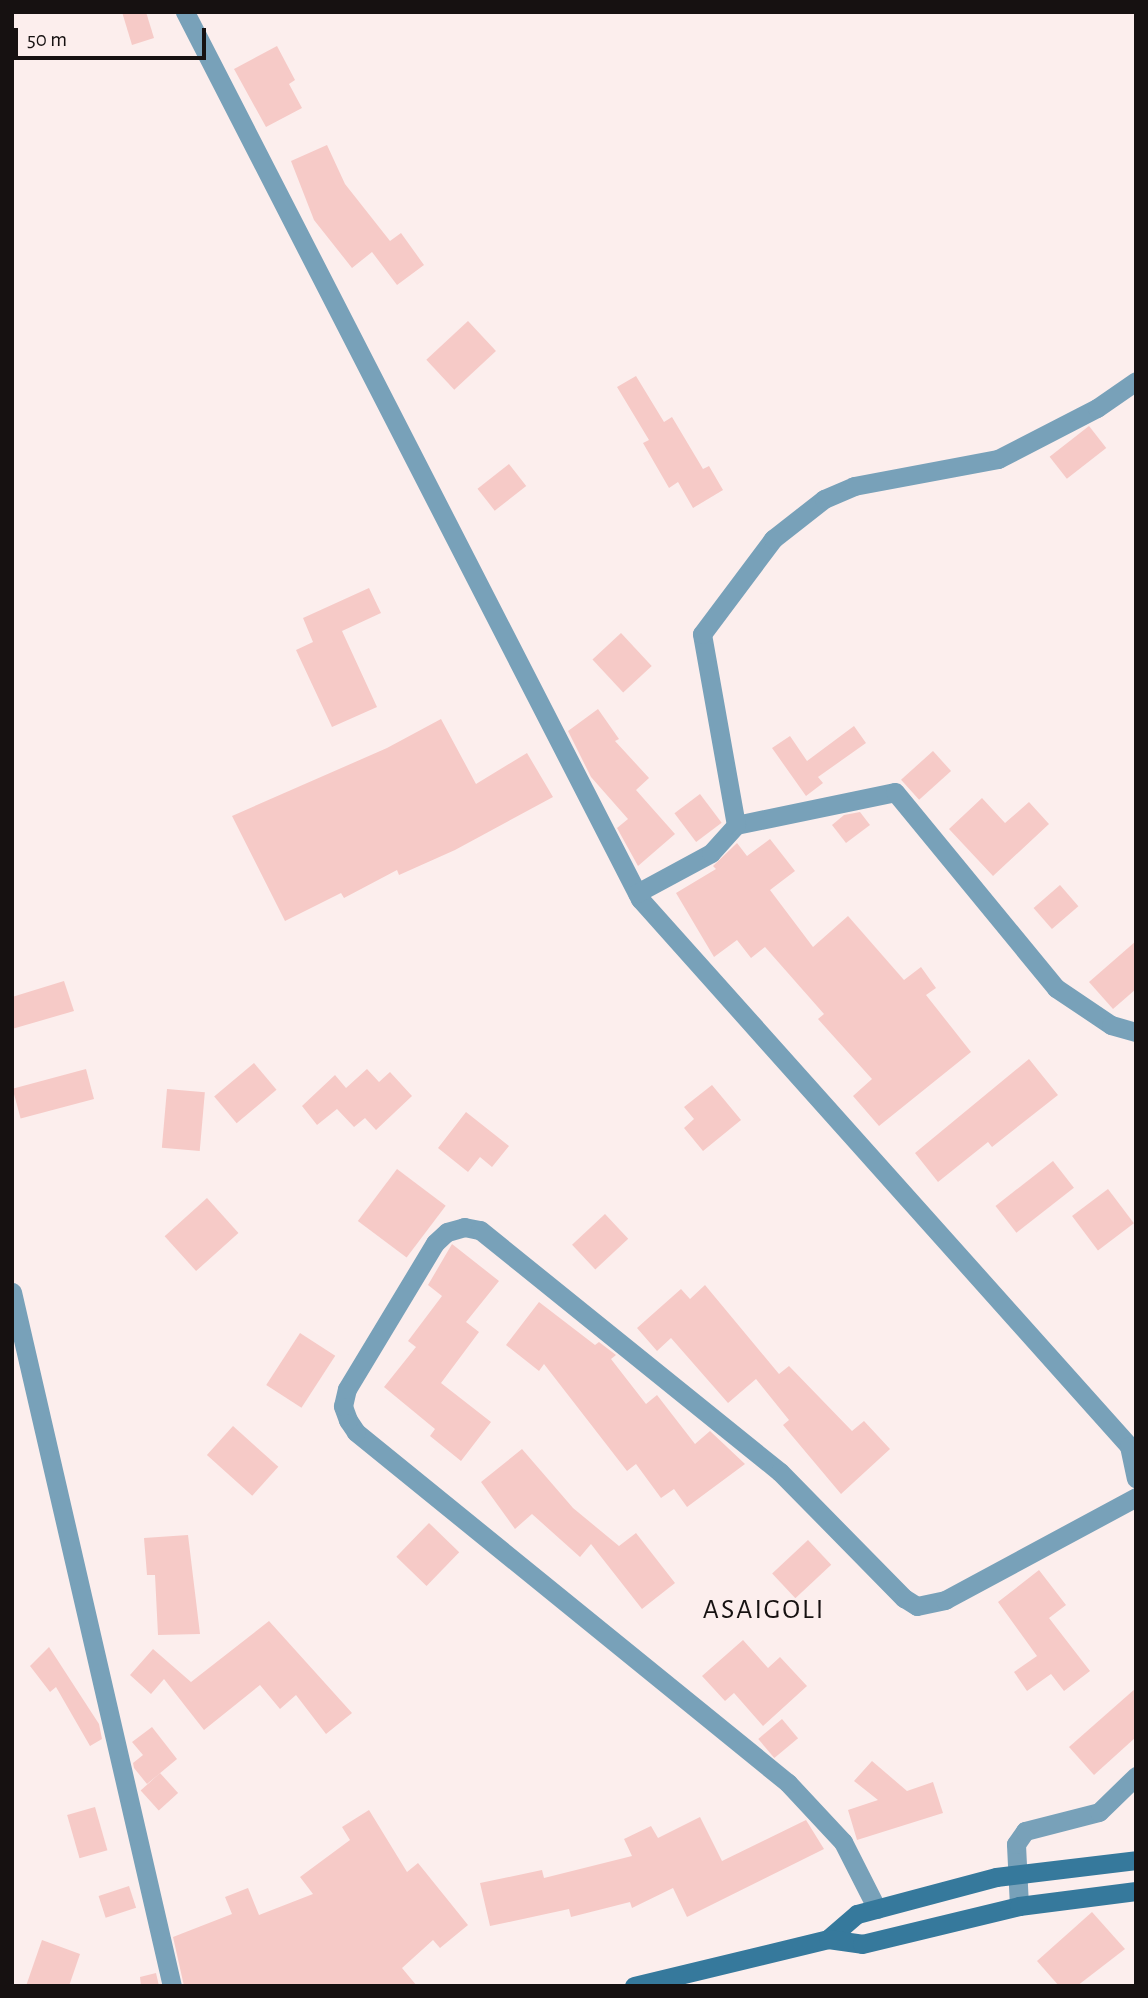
<!DOCTYPE html>
<html>
<head>
<meta charset="utf-8">
<style>
  body { margin:0 }
  #map { position:relative; width:1148px; height:1998px; overflow:hidden; background:#fceeed; font-family:"Alegreya Sans",sans-serif }
  div>[style] { position:absolute }
  .building>* { inset:0; background:#f6cac7; transform-origin:0 0 }
  .minor>* { height:19px; margin:-9.5px; padding:0 9.5px; transform-origin:9.5px; border-radius:9.5px; background:#78a1b9 }
  .tertiary>* { height:19px; margin:-9.5px; padding:0 9.5px; transform-origin:9.5px; border-radius:9.5px; background:#78a1b9 }
  .secondary>* { height:19px; margin:-9.5px; padding:0 9.5px; transform-origin:9.5px; border-radius:9.5px; background:#36799c }
  span { translate:-50% -50%; white-space:nowrap; text-align:center; line-height:1.15; -webkit-text-stroke:5px #fceeed; paint-order:stroke }
  .quarter-label { font-size:28px; color:#161111; letter-spacing:2px }
  .frame { position:absolute; inset:0; border:14px solid #161111; pointer-events:none }
  .scale { position:absolute; left:14px; top:28px; width:192px; height:32px; box-sizing:border-box; border:4px solid #161111; border-top:0; padding-left:9px; font-size:21px; line-height:24px; white-space:nowrap; color:#161111; -webkit-text-stroke:5px #fceeed; paint-order:stroke }
</style>
</head>
<body>
<div id="map">
  <div class="building">
    <i style="clip-path:polygon(122px 12px,146px 12px,154px 38px,132px 45px)"></i>
    <i style="clip-path:polygon(277px 46px,295px 80px,289px 84px,302px 108px,266px 127px,234px 69px)"></i>
    <i style="clip-path:polygon(327px 145px,345px 184px,390px 241px,401px 233px,424px 265px,397px 285px,372px 252px,352px 268px,314px 220px,291px 161px)"></i>
    <i style="left:468px;top:321px;width:41px;height:57px;rotate:47deg"></i>
    <i style="clip-path:polygon(636px 376px,664px 422px,672px 417px,703px 469px,709px 466px,723px 490px,693px 508px,678px 482px,669px 488px,643px 443px,649px 440px,617px 387px)"></i>
    <i style="left:1089px;top:426px;width:28px;height:50px;rotate:52deg"></i>
    <i style="left:509px;top:464px;width:28px;height:40px;rotate:52deg"></i>
    <i style="clip-path:polygon(369px 588px,381px 613px,342px 631px,377px 707px,332px 727px,296px 650px,313px 642px,303px 618px)"></i>
    <i style="left:621px;top:633px;width:45px;height:39px;rotate:47deg"></i>
    <i style="clip-path:polygon(598px 709px,619px 739px,615px 741px,649px 778px,636px 790px,675px 834px,638px 866px,617px 828px,628px 819px,591px 777px,568px 731px)"></i>
    <i style="clip-path:polygon(441px 719px,476px 784px,527px 753px,553px 797px,455px 850px,399px 875px,397px 870px,344px 898px,341px 893px,285px 921px,232px 816px,387px 748px)"></i>
    <i style="clip-path:polygon(854px 726px,866px 743px,818px 777px,823px 783px,806px 796px,772px 748px,790px 736px,807px 761px)"></i>
    <i style="left:933px;top:751px;width:27px;height:43px;rotate:48deg"></i>
    <i style="left:700px;top:794px;width:36px;height:32px;rotate:53deg"></i>
    <i style="clip-path:polygon(982px 798px,1005px 823px,1029px 802px,1049px 824px,993px 876px,949px 829px)"></i>
    <i style="clip-path:polygon(860px 812px,870px 825px,846px 843px,832px 825px,844px 815px)"></i>
    <i style="clip-path:polygon(770px 839px,795px 871px,770px 890px,813px 947px,848px 916px,904px 980px,921px 967px,936px 988px,926px 995px,971px 1052px,879px 1126px,853px 1096px,872px 1079px,818px 1019px,824px 1014px,765px 947px,751px 958px,737px 940px,714px 957px,676px 893px,716px 869px,713px 866px,737px 843px,747px 856px)"></i>
    <i style="left:1060px;top:885px;width:28px;height:35px;rotate:49deg"></i>
    <i style="clip-path:polygon(1136px 941px,1136px 989px,1113px 1009px,1089px 982px)"></i>
    <i style="clip-path:polygon(64px 981px,74px 1011px,12px 1029px,12px 997px)"></i>
    <i style="clip-path:polygon(1029px 1059px,1058px 1095px,992px 1147px,988px 1142px,938px 1182px,915px 1153px)"></i>
    <i style="left:254px;top:1063px;width:35px;height:52px;rotate:50deg"></i>
    <i style="left:86px;top:1069px;width:31px;height:76px;rotate:75deg"></i>
    <i style="clip-path:polygon(367px 1069px,379px 1082px,390px 1072px,412px 1096px,376px 1130px,365px 1118px,354px 1127px,337px 1109px,317px 1125px,302px 1106px,335px 1075px,346px 1088px)"></i>
    <i style="clip-path:polygon(712px 1085px,741px 1120px,703px 1151px,684px 1128px,694px 1119px,684px 1107px)"></i>
    <i style="left:167px;top:1089px;width:38px;height:59px;rotate:5deg"></i>
    <i style="clip-path:polygon(466px 1112px,509px 1146px,492px 1167px,480px 1157px,468px 1172px,438px 1148px)"></i>
    <i style="left:1053px;top:1161px;width:34px;height:73px;rotate:52deg"></i>
    <i style="left:397px;top:1169px;width:61px;height:65px;rotate:37deg"></i>
    <i style="left:1108px;top:1189px;width:43px;height:45px;rotate:53deg"></i>
    <i style="left:207px;top:1198px;width:47px;height:57px;rotate:48deg"></i>
    <i style="left:605px;top:1214px;width:34px;height:45px;rotate:47deg"></i>
    <i style="clip-path:polygon(452px 1244px,499px 1281px,466px 1322px,479px 1332px,441px 1383px,491px 1422px,461px 1461px,430px 1436px,435px 1429px,384px 1387px,416px 1347px,408px 1341px,442px 1296px,428px 1285px)"></i>
    <i style="clip-path:polygon(705px 1285px,779px 1374px,789px 1366px,852px 1431px,864px 1421px,890px 1449px,841px 1494px,783px 1425px,789px 1420px,756px 1379px,728px 1403px,671px 1338px,657px 1351px,637px 1328px,681px 1289px,690px 1299px)"></i>
    <i style="clip-path:polygon(539px 1302px,595px 1345px,599px 1342px,616px 1355px,611px 1359px,646px 1404px,657px 1395px,695px 1444px,710px 1431px,745px 1464px,687px 1507px,674px 1489px,661px 1498px,636px 1464px,627px 1471px,544px 1364px,539px 1371px,506px 1345px)"></i>
    <i style="left:300px;top:1333px;width:42px;height:62px;rotate:33deg"></i>
    <i style="left:233px;top:1426px;width:61px;height:39px;rotate:42deg"></i>
    <i style="clip-path:polygon(522px 1449px,573px 1508px,619px 1546px,636px 1533px,675px 1583px,642px 1609px,591px 1544px,580px 1557px,532px 1514px,515px 1529px,481px 1482px)"></i>
    <i style="left:429px;top:1523px;width:42px;height:47px;rotate:44deg"></i>
    <i style="clip-path:polygon(188px 1535px,200px 1634px,158px 1635px,155px 1575px,147px 1575px,144px 1538px)"></i>
    <i style="left:808px;top:1540px;width:34px;height:49px;rotate:47deg"></i>
    <i style="clip-path:polygon(1039px 1570px,1066px 1605px,1049px 1618px,1090px 1671px,1064px 1691px,1051px 1674px,1027px 1691px,1014px 1672px,1037px 1656px,998px 1602px)"></i>
    <i style="clip-path:polygon(269px 1621px,352px 1713px,326px 1734px,296px 1695px,280px 1709px,260px 1685px,204px 1730px,164px 1679px,151px 1694px,130px 1675px,153px 1649px,191px 1682px)"></i>
    <i style="clip-path:polygon(743px 1640px,768px 1668px,780px 1657px,807px 1686px,763px 1726px,734px 1693px,725px 1701px,702px 1676px)"></i>
    <i style="clip-path:polygon(49px 1647px,99px 1724px,102px 1739px,90px 1746px,56px 1687px,50px 1692px,30px 1666px)"></i>
    <i style="clip-path:polygon(1136px 1688px,1136px 1737px,1094px 1775px,1069px 1747px)"></i>
    <i style="left:782px;top:1719px;width:25px;height:31px;rotate:50deg"></i>
    <i style="clip-path:polygon(152px 1727px,177px 1759px,147px 1784px,134px 1768px,133px 1763px,143px 1755px,132px 1742px)"></i>
    <i style="clip-path:polygon(872px 1761px,907px 1791px,933px 1782px,943px 1813px,857px 1840px,848px 1810px,878px 1800px,854px 1781px)"></i>
    <i style="left:160px;top:1773px;width:27px;height:26px;rotate:48deg"></i>
    <i style="left:95px;top:1807px;width:45px;height:29px;rotate:74deg"></i>
    <i style="clip-path:polygon(369px 1810px,407px 1872px,418px 1863px,468px 1925px,440px 1948px,433px 1940px,402px 1968px,417px 1986px,184px 1986px,173px 1937px,232px 1914px,225px 1897px,248px 1888px,259px 1915px,313px 1894px,300px 1877px,350px 1840px,342px 1827px)"></i>
    <i style="clip-path:polygon(700px 1817px,722px 1861px,806px 1820px,824px 1849px,687px 1917px,673px 1888px,632px 1908px,630px 1902px,571px 1917px,569px 1909px,490px 1926px,480px 1883px,542px 1870px,544px 1878px,632px 1856px,624px 1839px,651px 1826px,658px 1838px)"></i>
    <i style="left:129px;top:1886px;width:23px;height:32px;rotate:72deg"></i>
    <i style="clip-path:polygon(1092px 1912px,1125px 1949px,1077px 1986px,1059px 1986px,1037px 1961px)"></i>
    <i style="clip-path:polygon(42px 1940px,80px 1954px,69px 1986px,26px 1986px)"></i>
    <i style="clip-path:polygon(156px 1973px,159px 1986px,141px 1986px,140px 1977px)"></i>
  </div>
  <div class="minor">
    <i style="left:185px;top:12px;width:997px;rotate:62.84deg"></i>
    <i style="left:640px;top:899px;width:734px;rotate:48.2deg"></i>
    <i style="left:1129px;top:1446px;width:33px;rotate:78deg"></i>
    <i style="left:736px;top:825px;width:162px;rotate:-11.7deg"></i>
    <i style="left:895px;top:792px;width:254px;rotate:50.6deg"></i>
    <i style="left:1056px;top:988px;width:66px;rotate:33.9deg"></i>
    <i style="left:1111px;top:1025px;width:26px;rotate:16deg"></i>
    <i style="left:637px;top:893px;width:84px;rotate:-28.4deg"></i>
    <i style="left:711px;top:853px;width:38px;rotate:-48deg"></i>
    <i style="left:736px;top:825px;width:194px;rotate:-100.1deg"></i>
    <i style="left:702px;top:634px;width:119px;rotate:-53.2deg"></i>
    <i style="left:773px;top:539px;width:65px;rotate:-38.1deg"></i>
    <i style="left:824px;top:499px;width:33px;rotate:-23deg"></i>
    <i style="left:854px;top:486px;width:147px;rotate:-10.6deg"></i>
    <i style="left:998px;top:459px;width:111px;rotate:-27.3deg"></i>
    <i style="left:1097px;top:408px;width:47px;rotate:-34.7deg"></i>
    <i style="left:1019px;top:1906px;width:62px;rotate:-92.8deg"></i>
    <i style="left:1016px;top:1844px;width:16px;rotate:-55deg"></i>
    <i style="left:1025px;top:1831px;width:76px;rotate:-14.4deg"></i>
    <i style="left:1099px;top:1812px;width:52px;rotate:-44.2deg"></i>
    <i style="left:877px;top:1909px;width:75px;rotate:-116.9deg"></i>
    <i style="left:843px;top:1842px;width:81px;rotate:-133deg"></i>
    <i style="left:788px;top:1783px;width:557px;rotate:-140.91deg"></i>
    <i style="left:356px;top:1432px;width:14px;rotate:-124deg"></i>
    <i style="left:348px;top:1420px;width:15px;rotate:-110deg"></i>
    <i style="left:343px;top:1406px;width:17px;rotate:-77deg"></i>
    <i style="left:347px;top:1389px;width:170px;rotate:-58.9deg"></i>
    <i style="left:435px;top:1243px;width:16px;rotate:-43deg"></i>
    <i style="left:447px;top:1232px;width:18px;rotate:-16deg"></i>
    <i style="left:464px;top:1227px;width:16px;rotate:11deg"></i>
    <i style="left:480px;top:1230px;width:385px;rotate:38.9deg"></i>
    <i style="left:780px;top:1472px;width:177px;rotate:45.5deg"></i>
    <i style="left:904px;top:1598px;width:15px;rotate:32deg"></i>
    <i style="left:917px;top:1606px;width:29px;rotate:-12deg"></i>
    <i style="left:945px;top:1600px;width:217px;rotate:-28.3deg"></i>
  </div>
  <div class="tertiary">
    <i style="left:12px;top:1292px;width:712px;rotate:77.02deg"></i>
  </div>
  <div class="secondary">
    <i style="left:828px;top:1939px;width:38px;rotate:-41deg"></i>
    <i style="left:857px;top:1914px;width:144px;rotate:-14.9deg"></i>
    <i style="left:996px;top:1877px;width:141px;rotate:-6.9deg"></i>
    <i style="left:634px;top:1986px;width:200px;rotate:-13.6deg"></i>
    <i style="left:828px;top:1939px;width:34px;rotate:8deg"></i>
    <i style="left:862px;top:1944px;width:162px;rotate:-13.6deg"></i>
    <i style="left:1019px;top:1906px;width:118px;rotate:-7.3deg"></i>
  </div>
  <div class="quarter-label">
    <span style="left:764px;top:1610px">ASAIGOLI</span>
  </div>
  <div class="frame"></div>
  <div class="scale">50 m</div>
</div>
</body>
</html>
